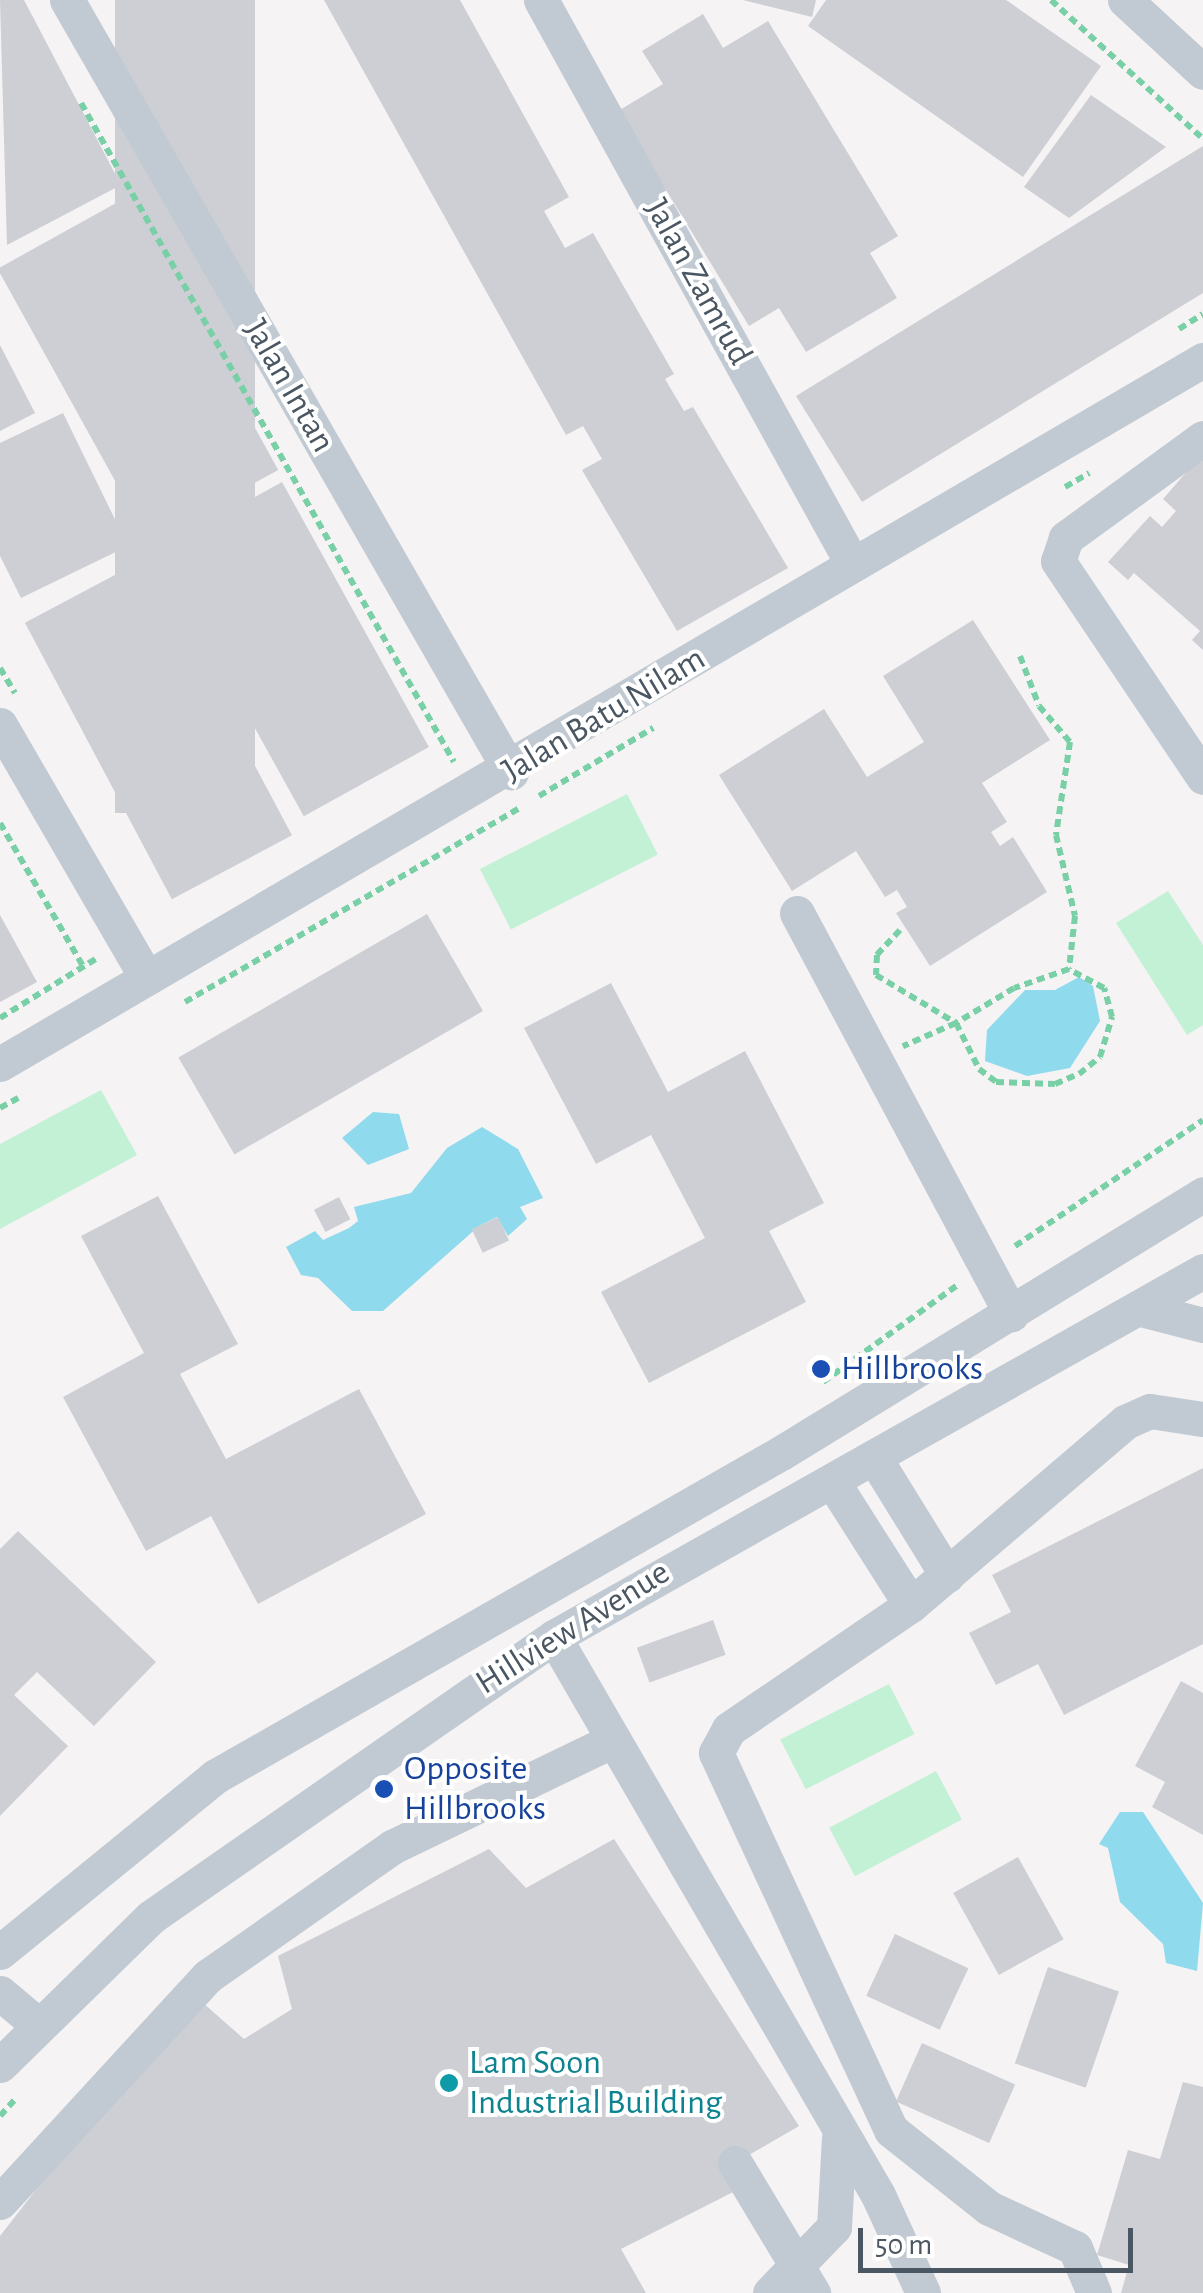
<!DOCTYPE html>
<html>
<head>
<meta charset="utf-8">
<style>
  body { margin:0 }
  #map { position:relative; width:1203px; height:2293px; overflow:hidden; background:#f5f3f3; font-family:"Alegreya Sans",sans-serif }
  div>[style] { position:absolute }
  .green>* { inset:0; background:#c3f1d5; transform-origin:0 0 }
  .water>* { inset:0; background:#90daee }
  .building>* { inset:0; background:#cdcfd5; transform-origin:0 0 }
  .path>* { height:6px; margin-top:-3px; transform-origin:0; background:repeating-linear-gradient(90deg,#7ad0a6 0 8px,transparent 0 13px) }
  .minor>* { height:35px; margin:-17.5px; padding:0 17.5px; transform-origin:17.5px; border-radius:17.5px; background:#c1cad2 }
  .dots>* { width:28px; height:28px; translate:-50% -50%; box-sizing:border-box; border:5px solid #fff; border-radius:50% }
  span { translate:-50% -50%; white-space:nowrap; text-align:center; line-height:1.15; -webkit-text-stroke:8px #fff; paint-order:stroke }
  .street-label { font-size:35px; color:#4a5661 }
  .transit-label { font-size:35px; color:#164399 }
  .left { translate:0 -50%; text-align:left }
  .culture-label { font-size:35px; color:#0d838f }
  .scale { position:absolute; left:858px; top:2228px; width:275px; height:45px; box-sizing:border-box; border:5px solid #4a5661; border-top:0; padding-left:12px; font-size:30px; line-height:35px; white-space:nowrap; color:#4a5661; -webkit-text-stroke:8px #fff; paint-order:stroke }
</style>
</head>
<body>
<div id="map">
  <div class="green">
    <i style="left:627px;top:794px;width:68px;height:165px;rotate:63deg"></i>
    <i style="clip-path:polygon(1168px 891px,1203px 945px,1203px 1025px,1187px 1035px,1116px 923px)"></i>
    <i style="clip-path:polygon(101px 1090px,137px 1155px,0 1229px,0 1144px)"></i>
    <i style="left:889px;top:1684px;width:56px;height:122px;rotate:63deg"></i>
    <i style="left:936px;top:1771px;width:55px;height:121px;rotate:62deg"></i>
  </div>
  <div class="water">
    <i style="clip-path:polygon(1079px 977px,1093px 986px,1100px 1021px,1070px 1068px,1027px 1076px,985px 1061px,987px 1030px,1025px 990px,1055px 990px)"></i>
    <i style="clip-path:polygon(373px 1112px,399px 1114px,409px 1149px,368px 1165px,342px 1138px)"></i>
    <i style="clip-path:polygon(482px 1127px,518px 1149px,543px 1198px,520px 1207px,527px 1219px,508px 1236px,497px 1217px,479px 1226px,383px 1311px,352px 1311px,318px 1278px,301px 1275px,286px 1247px,315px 1231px,323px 1240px,349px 1228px,358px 1221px,354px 1207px,411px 1193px,447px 1148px)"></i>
    <i style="clip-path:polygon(1120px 1812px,1143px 1812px,1203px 1903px,1197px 1971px,1166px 1963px,1163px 1944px,1120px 1902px,1108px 1848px,1099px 1844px)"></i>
  </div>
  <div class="building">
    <i style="clip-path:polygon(0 0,24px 0,121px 185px,7px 245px)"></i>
    <i style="left:115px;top:0;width:140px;height:813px"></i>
    <i style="clip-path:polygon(324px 0,460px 0,569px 197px,544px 211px,565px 248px,593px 233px,674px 374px,665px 379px,684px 411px,693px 407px,788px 568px,677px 631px,582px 470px,602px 459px,583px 426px,566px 435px)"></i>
    <i style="clip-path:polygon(743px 0,816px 0,812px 17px)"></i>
    <i style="clip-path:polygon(826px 0,1006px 0,1101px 66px,1023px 177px,808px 26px)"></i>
    <i style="clip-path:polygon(703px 14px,723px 48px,768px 21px,898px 236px,870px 253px,897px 298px,806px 352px,779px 308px,749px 326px,618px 111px,663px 84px,642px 51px)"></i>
    <i style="clip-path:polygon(1091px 95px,1166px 147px,1069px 218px,1024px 187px)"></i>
    <i style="clip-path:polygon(1203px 146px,1203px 293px,862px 502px,796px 396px)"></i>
    <i style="left:127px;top:197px;width:312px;height:148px;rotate:61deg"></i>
    <i style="clip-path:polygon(0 345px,35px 413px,0 431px)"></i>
    <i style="clip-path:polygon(63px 413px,128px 546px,21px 598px,0 556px,0 443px)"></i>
    <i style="clip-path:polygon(1203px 453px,1203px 650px,1192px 640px,1200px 631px,1134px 573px,1128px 580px,1108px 562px,1150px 516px,1162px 527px,1176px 511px,1163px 499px)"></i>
    <i style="left:282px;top:482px;width:303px;height:143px;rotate:61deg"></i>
    <i style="left:145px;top:559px;width:313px;height:136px;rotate:62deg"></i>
    <i style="clip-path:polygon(973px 620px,1050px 740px,982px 783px,1007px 822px,991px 832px,1000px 846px,1013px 837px,1047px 892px,930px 966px,896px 913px,907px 907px,897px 890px,885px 897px,856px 851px,792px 891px,719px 775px,824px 709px,867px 777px,924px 742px,883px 676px)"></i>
    <i style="left:427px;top:914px;width:112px;height:287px;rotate:60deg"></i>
    <i style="clip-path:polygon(0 915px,37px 982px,0 1002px)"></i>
    <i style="clip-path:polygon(611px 983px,668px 1092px,745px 1051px,824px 1203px,769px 1231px,806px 1302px,649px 1383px,601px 1292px,705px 1238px,651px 1135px,596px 1164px,524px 1028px)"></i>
    <i style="clip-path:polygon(158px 1196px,238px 1344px,180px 1374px,226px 1459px,359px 1389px,426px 1514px,258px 1604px,211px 1516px,146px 1551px,63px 1397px,144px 1353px,81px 1236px)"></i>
    <i style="left:339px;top:1197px;width:25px;height:28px;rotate:63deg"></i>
    <i style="left:498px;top:1217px;width:26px;height:29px;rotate:65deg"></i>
    <i style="clip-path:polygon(1203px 1468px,1203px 1644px,1064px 1715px,1038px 1664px,996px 1685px,969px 1633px,1011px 1612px,992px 1575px)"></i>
    <i style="clip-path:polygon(18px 1531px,156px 1662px,94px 1726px,37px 1672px,14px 1695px,68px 1746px,0 1816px,0 1549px)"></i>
    <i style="left:713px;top:1620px;width:37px;height:81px;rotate:70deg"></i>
    <i style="clip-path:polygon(1181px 1681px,1203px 1693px,1203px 1835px,1152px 1807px,1165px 1782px,1135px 1766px)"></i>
    <i style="clip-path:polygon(614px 1839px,799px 2126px,735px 2163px,741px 2188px,621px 2249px,646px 2293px,0 2293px,0 2236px,80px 2133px,203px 2003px,244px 2039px,292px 2009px,278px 1956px,489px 1849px,526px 1888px)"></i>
    <i style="left:1018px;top:1857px;width:94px;height:74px;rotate:61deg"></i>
    <i style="left:895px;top:1934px;width:81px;height:68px;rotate:25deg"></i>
    <i style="left:1048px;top:1967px;width:75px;height:102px;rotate:19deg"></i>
    <i style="left:922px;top:2043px;width:102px;height:64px;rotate:24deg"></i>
    <i style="clip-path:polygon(1183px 2082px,1203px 2087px,1203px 2293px,1121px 2293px,1129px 2265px,1097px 2255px,1128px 2150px,1160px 2159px)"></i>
  </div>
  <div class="path">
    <i style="left:1051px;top:0;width:206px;rotate:42.4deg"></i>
    <i style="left:81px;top:103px;width:757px;rotate:60.49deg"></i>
    <i style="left:1179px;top:329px;width:28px;rotate:-32deg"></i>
    <i style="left:1065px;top:487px;width:28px;rotate:-30deg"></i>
    <i style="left:1020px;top:656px;width:53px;rotate:69.2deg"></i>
    <i style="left:1039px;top:706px;width:48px;rotate:49.3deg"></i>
    <i style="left:1070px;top:742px;width:94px;rotate:98.6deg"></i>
    <i style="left:1056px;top:835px;width:83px;rotate:76.8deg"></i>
    <i style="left:1075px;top:916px;width:53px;rotate:96.5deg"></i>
    <i style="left:0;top:668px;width:29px;rotate:59deg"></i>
    <i style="left:539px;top:796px;width:133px;rotate:-30.8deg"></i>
    <i style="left:0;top:823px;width:165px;rotate:59.9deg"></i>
    <i style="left:900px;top:930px;width:34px;rotate:133deg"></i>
    <i style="left:877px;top:955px;width:20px;rotate:93deg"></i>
    <i style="left:876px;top:975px;width:93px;rotate:31deg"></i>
    <i style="left:956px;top:1023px;width:51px;rotate:63.4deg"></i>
    <i style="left:979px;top:1069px;width:21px;rotate:37deg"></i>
    <i style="left:996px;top:1082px;width:59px;rotate:1.9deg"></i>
    <i style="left:1055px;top:1084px;width:26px;rotate:-23deg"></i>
    <i style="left:1079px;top:1074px;width:27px;rotate:-39deg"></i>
    <i style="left:1100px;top:1057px;width:42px;rotate:-73.3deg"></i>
    <i style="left:1112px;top:1017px;width:30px;rotate:-105deg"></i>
    <i style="left:1104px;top:988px;width:40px;rotate:-152deg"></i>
    <i style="left:1069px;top:969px;width:58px;rotate:160.9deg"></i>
    <i style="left:1014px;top:988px;width:68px;rotate:148.9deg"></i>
    <i style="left:956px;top:1023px;width:58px;rotate:156.5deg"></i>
    <i style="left:185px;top:1002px;width:387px;rotate:-30.1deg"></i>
    <i style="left:0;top:1018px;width:114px;rotate:-31.7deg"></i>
    <i style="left:0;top:1108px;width:21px;rotate:-29deg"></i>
    <i style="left:1015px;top:1246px;width:226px;rotate:-33.8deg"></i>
    <i style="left:823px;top:1382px;width:168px;rotate:-35.8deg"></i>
    <i style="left:0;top:2116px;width:25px;rotate:-48deg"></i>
  </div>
  <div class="minor">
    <i style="left:67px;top:0;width:891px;rotate:60.1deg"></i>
    <i style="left:541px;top:0;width:645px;rotate:61.09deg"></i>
    <i style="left:1125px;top:0;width:106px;rotate:42.7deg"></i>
    <i style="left:1203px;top:438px;width:170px;rotate:143.9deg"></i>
    <i style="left:1066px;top:538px;width:24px;rotate:109deg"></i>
    <i style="left:1058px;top:561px;width:260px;rotate:56.1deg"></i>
    <i style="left:0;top:725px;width:291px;rotate:59.9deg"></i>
    <i style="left:797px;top:913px;width:455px;rotate:61.9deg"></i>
    <i style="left:0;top:1064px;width:1394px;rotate:-30.34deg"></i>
    <i style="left:1141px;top:1309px;width:64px;rotate:14.5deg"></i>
    <i style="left:874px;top:1457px;width:139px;rotate:58.3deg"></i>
    <i style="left:832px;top:1481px;width:147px;rotate:57.5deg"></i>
    <i style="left:554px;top:1637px;width:645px;rotate:59.86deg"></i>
    <i style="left:878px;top:2195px;width:108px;rotate:65.3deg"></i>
    <i style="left:0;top:1952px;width:279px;rotate:-39.2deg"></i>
    <i style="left:216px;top:1776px;width:651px;rotate:-29.76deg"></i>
    <i style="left:781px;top:1453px;width:495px;rotate:-31.5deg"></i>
    <i style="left:0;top:1993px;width:48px;rotate:40deg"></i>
    <i style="left:0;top:2065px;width:211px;rotate:-44.4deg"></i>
    <i style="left:151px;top:1917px;width:491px;rotate:-34.8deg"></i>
    <i style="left:554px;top:1637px;width:745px;rotate:-29.42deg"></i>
    <i style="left:735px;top:2163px;width:152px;rotate:59deg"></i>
    <i style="left:0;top:2202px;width:307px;rotate:-47.4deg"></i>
    <i style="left:208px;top:1976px;width:225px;rotate:-35deg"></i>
    <i style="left:392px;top:1847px;width:246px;rotate:-25.8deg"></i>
    <i style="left:770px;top:2293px;width:92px;rotate:-45.9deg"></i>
    <i style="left:834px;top:2227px;width:89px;rotate:-86.8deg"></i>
    <i style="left:1094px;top:2293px;width:49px;rotate:-112.9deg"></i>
    <i style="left:1075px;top:2248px;width:95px;rotate:-155.1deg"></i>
    <i style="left:989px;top:2208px;width:125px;rotate:-141.5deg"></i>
    <i style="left:891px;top:2130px;width:416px;rotate:-114.9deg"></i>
    <i style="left:716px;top:1753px;width:27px;rotate:-62deg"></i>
    <i style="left:729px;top:1729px;width:220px;rotate:-34.3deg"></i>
    <i style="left:911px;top:1605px;width:282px;rotate:-40.5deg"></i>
    <i style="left:1125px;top:1422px;width:27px;rotate:-24deg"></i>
    <i style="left:1150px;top:1411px;width:54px;rotate:8.6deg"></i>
  </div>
  <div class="dots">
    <i style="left:821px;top:1369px;background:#1a4fb4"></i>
    <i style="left:384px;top:1789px;background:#1a4fb4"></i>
    <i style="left:449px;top:2083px;background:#0f9aa8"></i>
  </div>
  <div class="street-label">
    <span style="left:698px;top:282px;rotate:61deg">Jalan Zamrud</span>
    <span style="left:289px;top:386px;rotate:60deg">Jalan Intan</span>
    <span style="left:604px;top:715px;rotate:-31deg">Jalan Batu Nilam</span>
    <span style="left:573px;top:1628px;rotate:-32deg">Hillview Avenue</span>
  </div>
  <div class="transit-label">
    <span class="left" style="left:841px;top:1369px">Hillbrooks</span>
    <span class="left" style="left:404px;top:1789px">Opposite<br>Hillbrooks</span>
  </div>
  <div class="culture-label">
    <span class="left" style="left:469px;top:2083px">Lam Soon<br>Industrial Building</span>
  </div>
  <div class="scale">50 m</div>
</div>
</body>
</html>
